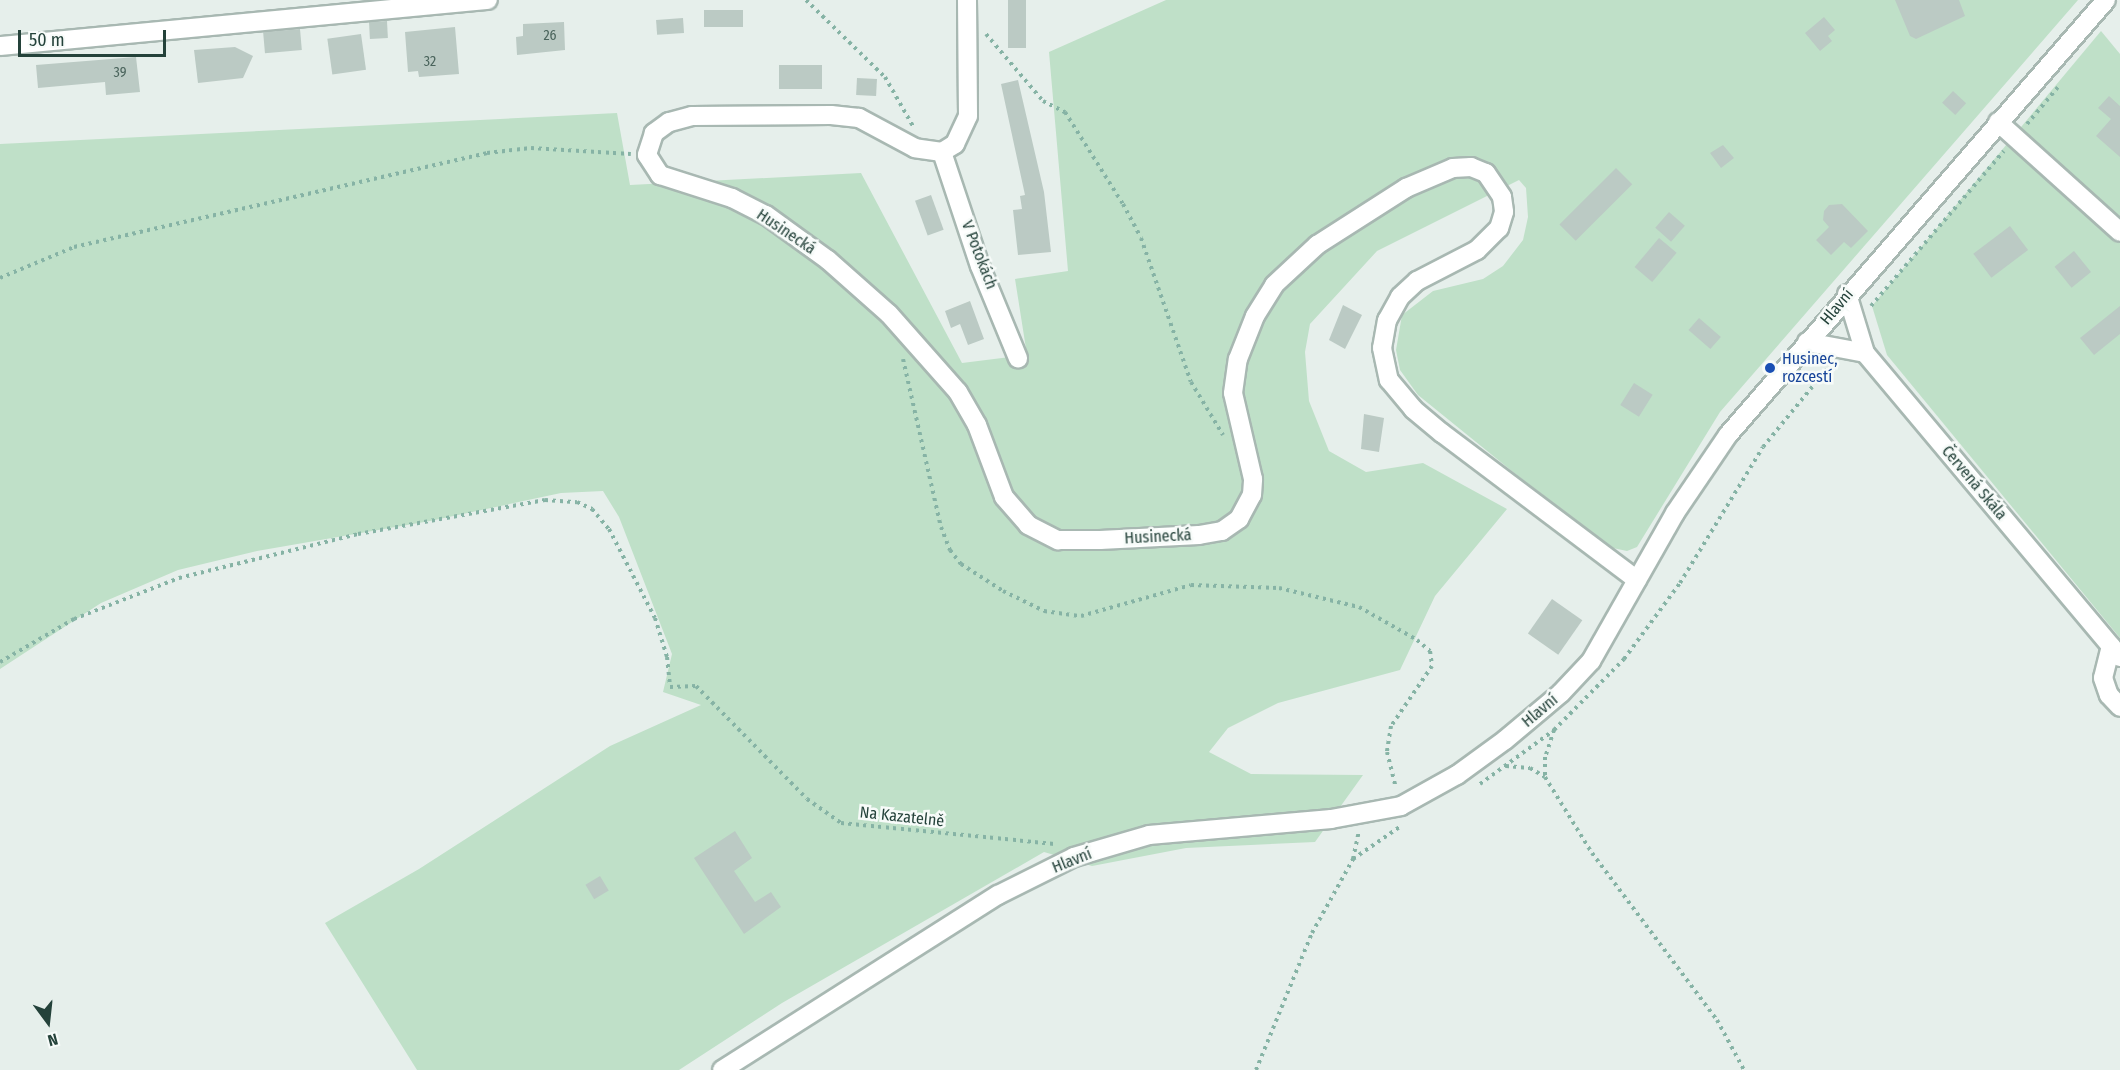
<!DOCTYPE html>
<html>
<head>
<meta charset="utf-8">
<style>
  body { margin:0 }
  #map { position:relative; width:2120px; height:1070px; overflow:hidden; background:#e6efeb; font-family:"Fira Sans Condensed",sans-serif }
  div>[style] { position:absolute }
  .green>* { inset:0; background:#bfe0c8 }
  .building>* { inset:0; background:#bbcac4; transform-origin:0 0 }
  .path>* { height:4px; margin-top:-2px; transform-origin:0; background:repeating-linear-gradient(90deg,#86b3a5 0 3px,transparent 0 7.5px) }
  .roads { filter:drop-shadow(2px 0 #a8b8b2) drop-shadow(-2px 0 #a8b8b2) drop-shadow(0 2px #a8b8b2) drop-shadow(0 -2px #a8b8b2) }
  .minor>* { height:18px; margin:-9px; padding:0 9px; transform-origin:9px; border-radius:9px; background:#fff }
  .dots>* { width:16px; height:16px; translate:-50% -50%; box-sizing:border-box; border:3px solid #f7fbf9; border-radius:50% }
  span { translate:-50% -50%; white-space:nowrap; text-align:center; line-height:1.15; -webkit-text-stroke:5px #f7fbf9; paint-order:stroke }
  .number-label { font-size:14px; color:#4a645c }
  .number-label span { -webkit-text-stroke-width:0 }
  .street-label { font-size:16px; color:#24423a }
  .transit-label { font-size:16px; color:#164399 }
  .left { translate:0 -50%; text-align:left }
  .north { position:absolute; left:18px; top:992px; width:60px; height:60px; -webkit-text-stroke:4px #f7fbf9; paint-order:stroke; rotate:165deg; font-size:16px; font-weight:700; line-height:24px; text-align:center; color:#24423a }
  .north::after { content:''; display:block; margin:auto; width:21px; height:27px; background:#24423a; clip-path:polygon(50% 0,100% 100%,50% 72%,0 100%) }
  .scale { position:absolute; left:18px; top:30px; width:148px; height:27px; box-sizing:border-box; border:3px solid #24423a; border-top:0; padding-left:8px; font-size:18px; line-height:21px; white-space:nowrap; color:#24423a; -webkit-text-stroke:4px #f7fbf9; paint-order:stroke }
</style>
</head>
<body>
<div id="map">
  <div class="green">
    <i style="clip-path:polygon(1166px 0,2078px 0,1720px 412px,1637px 547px,1627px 551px,1613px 548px,1518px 476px,1418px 395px,1400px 370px,1396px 350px,1402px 315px,1433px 291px,1483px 279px,1503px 266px,1523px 240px,1528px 217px,1526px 188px,1519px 180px,1377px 251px,1310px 324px,1305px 352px,1309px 401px,1329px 451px,1366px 472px,1423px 463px,1507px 509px,1435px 596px,1400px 670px,1278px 703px,1228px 728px,1209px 752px,1251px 774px,1363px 775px,1315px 842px,1186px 848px,1092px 866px,1044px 852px,782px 1003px,679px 1070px,417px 1070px,325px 923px,419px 869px,610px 746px,701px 705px,663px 692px,672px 654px,619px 517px,603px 491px,561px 493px,430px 521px,257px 551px,178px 570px,101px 603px,0 669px,0 144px,617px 113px,630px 185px,861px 173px,962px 363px,1027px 355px,1015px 279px,1068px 271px,1049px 52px)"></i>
    <i style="clip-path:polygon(2101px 31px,2120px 54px,2120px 638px,1887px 355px,1872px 306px)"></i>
  </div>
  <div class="building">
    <i style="left:1008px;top:0;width:18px;height:48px"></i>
    <i style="clip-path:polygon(1895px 0,1959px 0,1965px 16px,1916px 39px,1910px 36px)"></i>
    <i style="left:743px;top:10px;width:17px;height:39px;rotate:90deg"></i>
    <i style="clip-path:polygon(1824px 17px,1835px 30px,1828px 36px,1832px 41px,1820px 51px,1805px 33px)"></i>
    <i style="left:683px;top:18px;width:15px;height:27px;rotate:86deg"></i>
    <i style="left:387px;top:21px;width:17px;height:18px;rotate:87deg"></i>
    <i style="clip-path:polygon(564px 22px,565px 50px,517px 55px,516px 37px,523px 36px,523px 24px)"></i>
    <i style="clip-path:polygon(455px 27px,459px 74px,419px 77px,418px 71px,408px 72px,405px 32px)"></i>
    <i style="left:300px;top:29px;width:21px;height:37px;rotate:85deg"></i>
    <i style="left:361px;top:34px;width:36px;height:34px;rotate:82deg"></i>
    <i style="clip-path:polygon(235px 47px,253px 56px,243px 78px,198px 83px,194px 50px)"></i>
    <i style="clip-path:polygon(136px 57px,140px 92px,106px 95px,105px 82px,38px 88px,36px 65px)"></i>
    <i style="left:822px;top:65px;width:24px;height:43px;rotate:90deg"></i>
    <i style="left:857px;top:78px;width:20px;height:17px;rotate:3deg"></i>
    <i style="clip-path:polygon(1018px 80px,1044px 192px,1051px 252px,1018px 255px,1013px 210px,1022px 209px,1020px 196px,1025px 195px,1001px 84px)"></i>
    <i style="left:1953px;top:91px;width:18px;height:16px;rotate:43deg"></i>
    <i style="clip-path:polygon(2109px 96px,2120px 106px,2120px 157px,2096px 136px,2111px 119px,2098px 108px)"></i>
    <i style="clip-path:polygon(1723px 145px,1734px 158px,1721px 168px,1710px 153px)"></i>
    <i style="left:1616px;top:168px;width:23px;height:80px;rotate:45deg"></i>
    <i style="left:931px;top:195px;width:37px;height:17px;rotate:70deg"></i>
    <i style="clip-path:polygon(1842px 204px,1868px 231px,1851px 248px,1844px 242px,1831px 255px,1816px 240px,1829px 227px,1823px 220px,1824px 211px,1829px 205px)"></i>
    <i style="left:1669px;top:212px;width:21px;height:21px;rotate:41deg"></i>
    <i style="left:2010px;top:226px;width:30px;height:46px;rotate:53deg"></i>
    <i style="left:1659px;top:238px;width:23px;height:38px;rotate:40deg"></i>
    <i style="left:2074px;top:251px;width:27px;height:25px;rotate:51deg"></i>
    <i style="clip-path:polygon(970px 301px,984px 339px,968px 345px,960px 324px,951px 328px,945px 311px)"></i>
    <i style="clip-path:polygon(1343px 305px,1362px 315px,1345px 349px,1329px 340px)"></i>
    <i style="clip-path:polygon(2120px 306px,2120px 334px,2094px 355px,2080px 338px)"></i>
    <i style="left:1699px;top:318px;width:29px;height:16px;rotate:41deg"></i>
    <i style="left:1634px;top:383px;width:22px;height:26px;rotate:32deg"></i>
    <i style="clip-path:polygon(1364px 414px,1384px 418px,1379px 452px,1361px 449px)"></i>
    <i style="left:1552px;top:599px;width:37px;height:42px;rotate:35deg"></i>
    <i style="clip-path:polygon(735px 831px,752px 858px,734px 871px,755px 902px,771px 892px,781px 907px,744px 934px,694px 858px)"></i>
    <i style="left:600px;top:876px;width:17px;height:17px;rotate:59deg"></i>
  </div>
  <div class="path">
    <i style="left:806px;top:0;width:110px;rotate:44.3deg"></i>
    <i style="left:885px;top:77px;width:56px;rotate:60.3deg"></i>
    <i style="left:986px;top:34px;width:88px;rotate:49.6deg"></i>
    <i style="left:1043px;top:101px;width:25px;rotate:27deg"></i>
    <i style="left:1065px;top:112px;width:109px;rotate:57.8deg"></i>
    <i style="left:1123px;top:204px;width:38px;rotate:62deg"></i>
    <i style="left:1141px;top:238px;width:152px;rotate:70.9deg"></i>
    <i style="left:1191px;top:382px;width:62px;rotate:58.9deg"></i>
    <i style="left:2027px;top:124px;width:48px;rotate:-50deg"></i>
    <i style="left:0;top:278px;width:80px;rotate:-22.7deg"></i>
    <i style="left:74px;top:247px;width:424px;rotate:-12.8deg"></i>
    <i style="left:487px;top:153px;width:44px;rotate:-6.5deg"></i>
    <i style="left:531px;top:148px;width:100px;rotate:3.4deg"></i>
    <i style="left:1871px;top:306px;width:204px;rotate:-49.4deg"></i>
    <i style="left:903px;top:359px;width:172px;rotate:77.3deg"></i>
    <i style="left:941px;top:527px;width:25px;rotate:69deg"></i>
    <i style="left:950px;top:550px;width:18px;rotate:52deg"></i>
    <i style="left:961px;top:564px;width:50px;rotate:32.7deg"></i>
    <i style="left:1003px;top:591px;width:46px;rotate:26deg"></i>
    <i style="left:1044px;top:611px;width:37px;rotate:8deg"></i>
    <i style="left:1081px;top:616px;width:114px;rotate:-15.7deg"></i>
    <i style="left:1191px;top:585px;width:88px;rotate:2deg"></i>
    <i style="left:1279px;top:588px;width:82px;rotate:13.4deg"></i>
    <i style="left:1359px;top:607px;width:67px;rotate:29.6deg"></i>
    <i style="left:1417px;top:640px;width:17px;rotate:40deg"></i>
    <i style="left:1430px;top:651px;width:15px;rotate:82deg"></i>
    <i style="left:1432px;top:666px;width:73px;rotate:124.3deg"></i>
    <i style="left:1391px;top:726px;width:26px;rotate:99deg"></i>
    <i style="left:1387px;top:752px;width:37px;rotate:76deg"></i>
    <i style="left:0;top:662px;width:86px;rotate:-30.2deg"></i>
    <i style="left:74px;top:619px;width:113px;rotate:-21.3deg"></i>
    <i style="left:179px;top:578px;width:184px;rotate:-13.8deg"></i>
    <i style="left:358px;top:534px;width:190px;rotate:-10.3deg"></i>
    <i style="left:545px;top:500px;width:32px;rotate:4deg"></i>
    <i style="left:577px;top:502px;width:17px;rotate:25deg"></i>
    <i style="left:592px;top:509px;width:26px;rotate:50deg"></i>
    <i style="left:609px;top:529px;width:100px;rotate:62.7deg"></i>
    <i style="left:655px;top:618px;width:41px;rotate:72.9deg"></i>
    <i style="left:667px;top:657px;width:30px;rotate:84deg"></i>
    <i style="left:670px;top:687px;width:26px;rotate:-2deg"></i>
    <i style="left:696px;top:686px;width:158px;rotate:45.5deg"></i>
    <i style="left:807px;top:799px;width:42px;rotate:35.2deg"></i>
    <i style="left:841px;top:823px;width:217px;rotate:5.6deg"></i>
    <i style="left:1554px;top:730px;width:28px;rotate:108deg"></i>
    <i style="left:1545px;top:757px;width:20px;rotate:90deg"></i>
    <i style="left:1545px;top:777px;width:89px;rotate:58.3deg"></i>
    <i style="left:1592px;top:853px;width:209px;rotate:53.2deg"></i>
    <i style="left:1717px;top:1020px;width:57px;rotate:61.6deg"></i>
    <i style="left:1506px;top:766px;width:24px;rotate:5deg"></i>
    <i style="left:1530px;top:768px;width:17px;rotate:31deg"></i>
    <i style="left:1480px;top:784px;width:92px;rotate:-36.1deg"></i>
    <i style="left:1554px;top:730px;width:100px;rotate:-45.4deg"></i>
    <i style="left:1624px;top:659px;width:94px;rotate:-53.6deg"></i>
    <i style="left:1680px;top:583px;width:159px;rotate:-58.6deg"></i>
    <i style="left:1763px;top:447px;width:107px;rotate:-50.7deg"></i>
    <i style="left:1353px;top:859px;width:58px;rotate:-34.5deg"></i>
    <i style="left:1256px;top:1070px;width:148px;rotate:-67.8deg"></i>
    <i style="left:1312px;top:933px;width:85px;rotate:-61deg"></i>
    <i style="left:1353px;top:859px;width:29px;rotate:-78deg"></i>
  </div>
  <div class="roads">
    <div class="minor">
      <i style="left:967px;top:0;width:116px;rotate:89.5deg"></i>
      <i style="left:968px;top:116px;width:31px;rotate:115deg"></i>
      <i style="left:955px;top:144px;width:15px;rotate:148deg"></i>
      <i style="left:942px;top:152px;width:27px;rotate:-172deg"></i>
      <i style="left:915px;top:148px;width:64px;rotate:-151.8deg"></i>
      <i style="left:859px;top:118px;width:28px;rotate:-174deg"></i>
      <i style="left:831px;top:115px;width:139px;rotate:179.6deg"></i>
      <i style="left:692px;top:116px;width:24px;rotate:165deg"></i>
      <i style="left:669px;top:122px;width:19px;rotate:144deg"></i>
      <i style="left:654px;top:133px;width:23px;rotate:108deg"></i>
      <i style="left:647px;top:155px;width:24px;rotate:57deg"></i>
      <i style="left:660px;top:175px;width:76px;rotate:17.7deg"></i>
      <i style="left:732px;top:198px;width:38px;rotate:27deg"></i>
      <i style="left:766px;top:215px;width:77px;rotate:36deg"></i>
      <i style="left:828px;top:260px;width:81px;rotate:41.5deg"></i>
      <i style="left:889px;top:314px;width:104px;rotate:48.5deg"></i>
      <i style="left:958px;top:392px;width:38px;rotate:60deg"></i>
      <i style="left:977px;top:425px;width:77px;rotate:69.4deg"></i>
      <i style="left:1004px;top:497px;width:37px;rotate:49deg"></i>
      <i style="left:1028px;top:525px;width:34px;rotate:27deg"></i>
      <i style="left:1058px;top:540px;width:42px"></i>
      <i style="left:1100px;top:540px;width:99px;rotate:-2.9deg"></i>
      <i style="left:1199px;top:535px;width:23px;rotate:-10deg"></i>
      <i style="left:1222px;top:531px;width:21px;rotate:-35deg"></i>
      <i style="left:1239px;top:519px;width:27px;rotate:-62deg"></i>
      <i style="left:1252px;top:495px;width:16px;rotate:-86deg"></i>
      <i style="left:1253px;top:479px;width:88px;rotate:-103.1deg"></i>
      <i style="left:1233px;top:393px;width:34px;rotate:-82deg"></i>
      <i style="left:1238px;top:359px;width:46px;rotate:-68.4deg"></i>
      <i style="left:1255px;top:316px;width:36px;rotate:-58deg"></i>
      <i style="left:1274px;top:285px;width:59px;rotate:-42.9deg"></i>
      <i style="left:1317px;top:245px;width:106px;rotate:-32.6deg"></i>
      <i style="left:1406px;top:188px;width:51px;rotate:-23.1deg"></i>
      <i style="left:1453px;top:168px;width:18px;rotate:-3deg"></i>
      <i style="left:1471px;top:167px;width:16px;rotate:22deg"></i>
      <i style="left:1486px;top:173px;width:29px;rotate:56deg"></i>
      <i style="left:1502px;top:197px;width:15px;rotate:82deg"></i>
      <i style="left:1504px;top:212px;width:17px;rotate:107deg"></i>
      <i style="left:1499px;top:228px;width:31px;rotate:135deg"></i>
      <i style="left:1477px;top:250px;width:68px;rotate:152.7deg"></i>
      <i style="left:1417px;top:281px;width:23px;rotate:137deg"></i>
      <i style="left:1400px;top:297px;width:26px;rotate:119deg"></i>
      <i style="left:1387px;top:320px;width:28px;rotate:100deg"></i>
      <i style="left:1382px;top:348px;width:33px;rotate:78deg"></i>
      <i style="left:1389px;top:380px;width:38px;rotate:50deg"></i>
      <i style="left:1413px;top:409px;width:38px;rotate:40deg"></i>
      <i style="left:1442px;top:433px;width:244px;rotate:37deg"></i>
      <i style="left:0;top:46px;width:490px;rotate:-5.4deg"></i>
      <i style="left:1998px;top:122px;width:164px;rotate:42deg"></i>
      <i style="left:942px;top:152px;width:120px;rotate:71.6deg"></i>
      <i style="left:980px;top:266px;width:100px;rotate:67.6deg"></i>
      <i style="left:1847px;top:294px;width:62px;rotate:73deg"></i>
      <i style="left:1807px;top:342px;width:59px;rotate:10.7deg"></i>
      <i style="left:1865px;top:353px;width:397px;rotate:50deg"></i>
      <i style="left:2111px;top:646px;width:33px;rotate:104deg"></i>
      <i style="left:2103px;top:678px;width:18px;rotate:71deg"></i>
      <i style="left:2109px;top:695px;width:16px;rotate:47deg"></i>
      <i style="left:722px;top:1070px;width:327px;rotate:-32.4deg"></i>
      <i style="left:998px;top:895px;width:85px;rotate:-26.6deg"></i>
      <i style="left:1074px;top:857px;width:78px;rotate:-16.3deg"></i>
      <i style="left:1149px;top:835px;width:183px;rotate:-5deg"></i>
      <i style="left:1331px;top:819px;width:71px;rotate:-10.5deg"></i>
      <i style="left:1401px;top:806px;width:64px;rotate:-29deg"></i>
      <i style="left:1457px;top:775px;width:59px;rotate:-36.1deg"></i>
      <i style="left:1505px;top:740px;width:73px;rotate:-40deg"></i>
      <i style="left:1561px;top:693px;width:44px;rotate:-46.8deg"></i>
      <i style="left:1591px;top:661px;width:170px;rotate:-60.4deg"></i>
      <i style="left:1675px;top:513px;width:94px;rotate:-55.8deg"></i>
      <i style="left:1728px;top:435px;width:576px;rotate:-49.01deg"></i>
    </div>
  </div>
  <div class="dots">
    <i style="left:1770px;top:368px;background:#1a4fb4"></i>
  </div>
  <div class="number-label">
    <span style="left:550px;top:36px">26</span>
    <span style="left:430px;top:62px">32</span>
    <span style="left:120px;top:73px">39</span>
  </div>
  <div class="street-label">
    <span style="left:786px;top:232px;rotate:34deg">Husinecká</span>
    <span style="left:979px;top:255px;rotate:69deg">V Potokách</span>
    <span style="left:1837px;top:307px;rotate:-50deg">Hlavní</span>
    <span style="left:1974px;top:483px;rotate:50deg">Červená Skála</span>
    <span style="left:1158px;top:537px;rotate:-3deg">Husinecká</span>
    <span style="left:1540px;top:711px;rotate:-40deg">Hlavní</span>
    <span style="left:902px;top:817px;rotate:6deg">Na Kazatelně</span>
    <span style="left:1072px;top:861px;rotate:-22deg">Hlavní</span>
  </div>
  <div class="transit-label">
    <span class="left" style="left:1782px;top:368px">Husinec,<br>rozcestí</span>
  </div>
  <div class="north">N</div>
  <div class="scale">50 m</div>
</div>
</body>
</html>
